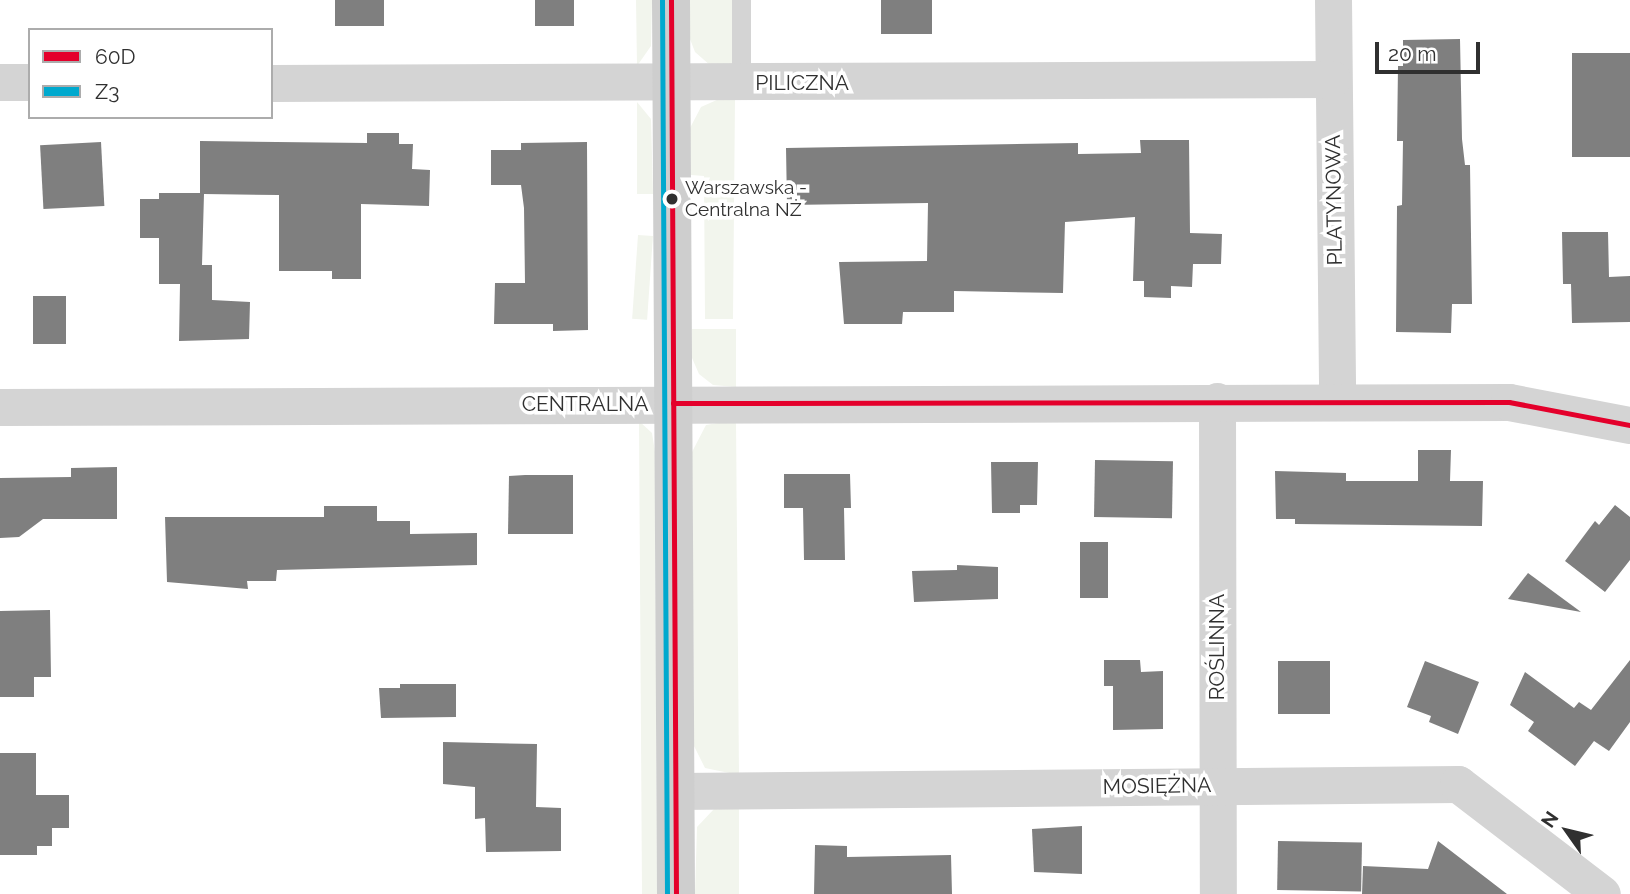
<!DOCTYPE html>
<html>
<head>
<meta charset="utf-8">
<style>
  body { margin:0 }
  #map { position:relative; width:1630px; height:894px; overflow:hidden; background:#fff; font-family:Raleway,sans-serif }
  div>[style] { position:absolute }
  .green>* { inset:0; background:#f2f5ed; transform-origin:0 0 }
  .building>* { inset:0; background:#7f7f7f; transform-origin:0 0 }
  .lane>* { height:19px; margin:-9.5px; padding:0 9.5px; transform-origin:9.5px; border-radius:9.5px; background:#d4d4d4 }
  .street>* { height:37px; margin:-18.5px; padding:0 18.5px; transform-origin:18.5px; border-radius:18.5px; background:#d4d4d4 }
  .secondary>* { height:38px; margin:-19px; padding:0 19px; transform-origin:19px; border-radius:19px; background:#cecece }
  .bus-1>* { height:5px; margin:-2.5px; padding:0 2.5px; transform-origin:2.5px; border-radius:2.5px; background:#e4002b }
  .bus-2>* { height:5px; margin:-2.5px; padding:0 2.5px; transform-origin:2.5px; border-radius:2.5px; background:#00a9ce }
  .dots>* { width:19px; height:19px; translate:-50% -50%; box-sizing:border-box; border:4px solid #fff; border-radius:50% }
  span { translate:-50% -50%; white-space:nowrap; text-align:center; line-height:1.15; -webkit-text-stroke:7px #fff; paint-order:stroke }
  .bus-label { font-size:19px; color:#303030 }
  .left { translate:0 -50%; text-align:left }
  .street-label { font-size:21px; color:#303030 }
  .legend { position:absolute; left:28px; top:28px; width:245px; height:91px; box-sizing:border-box; background:#fff; border:2px solid #acacac; margin:0; padding:9px 12px; list-style:none; font-size:21px; color:#303030 }
  .legend li { display:flex; align-items:center; gap:14px; height:35px }
  .legend b { width:35px; border:2px solid #acacac }
  .north { position:absolute; left:1532px; top:796px; width:70px; height:70px; -webkit-text-stroke:5px #fff; paint-order:stroke; rotate:304deg; font-size:19px; font-weight:700; line-height:28px; text-align:center; color:#303030 }
  .north::after { content:''; display:block; margin:auto; width:24px; height:32px; background:#303030; clip-path:polygon(50% 0,100% 100%,50% 72%,0 100%) }
  .scale { position:absolute; left:1375px; top:42px; width:105px; height:32px; box-sizing:border-box; border:4px solid #303030; border-top:0; padding-left:9px; font-size:21px; line-height:24px; white-space:nowrap; color:#303030; -webkit-text-stroke:5px #fff; paint-order:stroke }
</style>
</head>
<body>
<div id="map">
  <div class="green">
    <i style="clip-path:polygon(636px 0,652px 0,651px 46px,637px 66px)"></i>
    <i style="clip-path:polygon(689px 0,734px 0,734px 67px,711px 66px,695px 52px,690px 39px)"></i>
    <i style="clip-path:polygon(719px 99px,735px 99px,733px 319px,705px 319px,704px 176px,691px 175px,690px 128px,701px 107px)"></i>
    <i style="clip-path:polygon(637px 102px,651px 119px,653px 194px,637px 194px)"></i>
    <i style="left:638px;top:235px;width:15px;height:84px;rotate:4deg"></i>
    <i style="clip-path:polygon(692px 329px,736px 329px,736px 387px,713px 385px,699px 374px,692px 358px)"></i>
    <i style="clip-path:polygon(736px 420px,739px 775px,705px 768px,694px 746px,692px 452px,706px 425px)"></i>
    <i style="clip-path:polygon(639px 421px,652px 433px,655px 452px,657px 894px,642px 894px)"></i>
    <i style="clip-path:polygon(739px 806px,739px 894px,695px 894px,697px 827px,714px 809px)"></i>
  </div>
  <div class="building">
    <i style="left:335px;top:0;width:49px;height:26px"></i>
    <i style="left:535px;top:0;width:39px;height:26px"></i>
    <i style="left:881px;top:0;width:51px;height:34px"></i>
    <i style="clip-path:polygon(1460px 39px,1462px 139px,1465px 165px,1470px 165px,1472px 304px,1452px 304px,1451px 333px,1396px 332px,1397px 206px,1402px 205px,1403px 141px,1397px 141px,1398px 66px,1403px 66px,1403px 40px)"></i>
    <i style="left:1572px;top:53px;width:58px;height:104px"></i>
    <i style="clip-path:polygon(367px 133px,399px 133px,399px 144px,413px 144px,412px 169px,430px 170px,429px 206px,361px 204px,361px 279px,332px 279px,332px 271px,279px 271px,279px 195px,204px 194px,202px 265px,212px 265px,212px 300px,250px 302px,249px 339px,179px 341px,180px 284px,159px 284px,159px 238px,140px 238px,140px 199px,159px 199px,159px 193px,200px 193px,200px 141px,367px 143px)"></i>
    <i style="clip-path:polygon(1140px 140px,1189px 140px,1190px 233px,1222px 234px,1221px 264px,1193px 264px,1192px 287px,1171px 286px,1171px 298px,1144px 297px,1144px 281px,1133px 281px,1135px 217px,1065px 222px,1063px 293px,954px 291px,954px 312px,903px 312px,902px 324px,844px 324px,839px 262px,927px 261px,928px 203px,787px 205px,786px 148px,1078px 143px,1078px 154px,1141px 153px)"></i>
    <i style="left:101px;top:142px;width:64px;height:61px;rotate:87deg"></i>
    <i style="clip-path:polygon(587px 142px,588px 330px,553px 331px,553px 324px,494px 324px,495px 283px,525px 283px,524px 208px,521px 185px,491px 185px,491px 150px,521px 150px,521px 143px)"></i>
    <i style="clip-path:polygon(1562px 232px,1608px 232px,1609px 277px,1630px 276px,1630px 322px,1572px 323px,1571px 284px,1563px 284px)"></i>
    <i style="left:33px;top:296px;width:33px;height:48px"></i>
    <i style="clip-path:polygon(1418px 450px,1451px 450px,1450px 481px,1483px 481px,1482px 526px,1295px 524px,1295px 519px,1276px 519px,1275px 471px,1346px 473px,1346px 481px,1418px 481px)"></i>
    <i style="left:1095px;top:460px;width:78px;height:57px;rotate:1deg"></i>
    <i style="clip-path:polygon(991px 462px,1038px 462px,1037px 505px,1020px 505px,1020px 513px,992px 513px)"></i>
    <i style="clip-path:polygon(117px 467px,117px 519px,43px 519px,19px 537px,0 538px,0 478px,71px 477px,71px 468px)"></i>
    <i style="clip-path:polygon(784px 474px,850px 474px,851px 508px,844px 508px,845px 560px,804px 560px,803px 508px,784px 508px)"></i>
    <i style="clip-path:polygon(525px 475px,573px 475px,573px 534px,508px 534px,509px 476px)"></i>
    <i style="clip-path:polygon(1615px 505px,1630px 517px,1630px 560px,1605px 592px,1565px 561px,1595px 521px,1599px 525px)"></i>
    <i style="clip-path:polygon(324px 506px,377px 506px,377px 521px,410px 521px,410px 534px,477px 533px,477px 565px,277px 570px,276px 581px,247px 581px,248px 589px,167px 582px,165px 517px,324px 517px)"></i>
    <i style="left:1080px;top:542px;width:28px;height:56px"></i>
    <i style="clip-path:polygon(957px 565px,998px 567px,998px 599px,914px 602px,912px 571px,957px 570px)"></i>
    <i style="clip-path:polygon(1528px 573px,1581px 612px,1508px 599px)"></i>
    <i style="clip-path:polygon(50px 610px,51px 677px,34px 677px,34px 697px,0 697px,0 611px)"></i>
    <i style="clip-path:polygon(1104px 660px,1140px 660px,1141px 672px,1163px 671px,1163px 729px,1113px 730px,1113px 686px,1104px 686px)"></i>
    <i style="clip-path:polygon(1630px 660px,1630px 722px,1609px 751px,1594px 741px,1575px 766px,1528px 731px,1534px 722px,1510px 705px,1525px 672px,1574px 708px,1579px 702px,1591px 710px)"></i>
    <i style="left:1278px;top:661px;width:52px;height:53px"></i>
    <i style="clip-path:polygon(1425px 661px,1479px 682px,1458px 734px,1429px 722px,1431px 716px,1407px 707px)"></i>
    <i style="clip-path:polygon(400px 684px,456px 684px,456px 717px,381px 718px,379px 688px,400px 688px)"></i>
    <i style="clip-path:polygon(443px 742px,537px 744px,536px 807px,561px 808px,561px 851px,486px 852px,485px 818px,475px 819px,475px 787px,443px 784px)"></i>
    <i style="clip-path:polygon(0 753px,36px 753px,36px 795px,69px 795px,69px 828px,52px 828px,52px 846px,37px 846px,37px 855px,0 855px)"></i>
    <i style="clip-path:polygon(1082px 826px,1082px 874px,1034px 872px,1032px 829px)"></i>
    <i style="left:1278px;top:841px;width:84px;height:49px;rotate:1deg"></i>
    <i style="clip-path:polygon(1438px 841px,1507px 894px,1362px 894px,1363px 866px,1428px 869px)"></i>
    <i style="clip-path:polygon(815px 845px,847px 846px,847px 857px,951px 855px,952px 894px,814px 894px)"></i>
  </div>
  <div class="lane">
    <i style="left:741px;top:0;width:83px;rotate:90deg"></i>
  </div>
  <div class="street">
    <i style="left:1333px;top:0;width:400px;rotate:89.4deg"></i>
    <i style="left:0;top:82px;width:30px"></i>
    <i style="left:271px;top:83px;width:1061px;rotate:-0.22deg"></i>
    <i style="left:1217px;top:401px;width:493px;rotate:89.9deg"></i>
    <i style="left:0;top:407px;width:1509px;rotate:-0.19deg"></i>
    <i style="left:1509px;top:402px;width:123px;rotate:10.8deg"></i>
    <i style="left:676px;top:791px;width:782px;rotate:-0.51deg"></i>
    <i style="left:1458px;top:784px;width:181px;rotate:37.4deg"></i>
  </div>
  <div class="secondary">
    <i style="left:671px;top:0;width:894px;rotate:89.68deg"></i>
  </div>
  <div class="bus-1">
    <i style="left:671px;top:0;width:894px;rotate:89.68deg"></i>
    <i style="left:673px;top:403px;width:836px;rotate:-0.07deg"></i>
    <i style="left:1509px;top:402px;width:123px;rotate:10.8deg"></i>
  </div>
  <div class="bus-2">
    <i style="left:662px;top:0;width:894px;rotate:89.68deg"></i>
  </div>
  <div class="dots">
    <i style="left:672px;top:199px;background:#303030"></i>
  </div>
  <div class="bus-label">
    <span class="left" style="left:685px;top:199px">Warszawska -<br>Centralna NŻ</span>
  </div>
  <div class="street-label">
    <span style="left:802px;top:83px">PILICZNA</span>
    <span style="left:1334px;top:200px;rotate:-91deg">PLATYNOWA</span>
    <span style="left:585px;top:404px">CENTRALNA</span>
    <span style="left:1217px;top:647px;rotate:-90deg">ROŚLINNA</span>
    <span style="left:1157px;top:786px;rotate:-1deg">MOSIĘŻNA</span>
  </div>
  <ul class="legend">
  <li><b style="height:9px;background:#e4002b"></b>60D</li>
  <li><b style="height:9px;background:#00a9ce"></b>Z3</li>
  </ul>
  <div class="north">N</div>
  <div class="scale">20 m</div>
</div>
</body>
</html>
